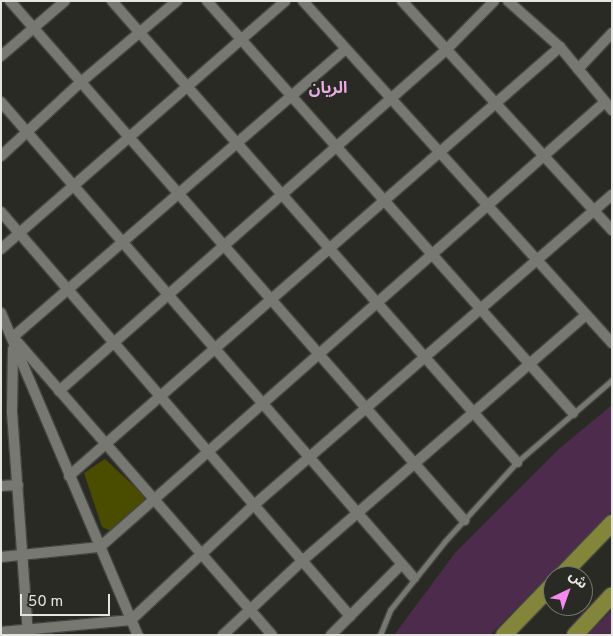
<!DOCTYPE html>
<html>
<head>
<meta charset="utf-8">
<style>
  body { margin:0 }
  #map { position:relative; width:613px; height:636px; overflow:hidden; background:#2a2a25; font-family:Overpass,"Noto Sans Arabic",sans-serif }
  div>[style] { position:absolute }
  .green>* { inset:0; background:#4d2b4c }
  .building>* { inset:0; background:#4a4c00 }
  .roads { filter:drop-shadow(1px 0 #454541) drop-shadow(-1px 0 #454541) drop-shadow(0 1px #454541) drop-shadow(0 -1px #454541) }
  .lane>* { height:5px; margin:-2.5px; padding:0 2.5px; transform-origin:2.5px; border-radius:2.5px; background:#787872 }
  .street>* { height:10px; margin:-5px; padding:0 5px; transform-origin:5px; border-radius:5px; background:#787872 }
  .primary>* { height:16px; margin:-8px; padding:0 8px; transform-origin:8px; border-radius:8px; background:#83853b }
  span { translate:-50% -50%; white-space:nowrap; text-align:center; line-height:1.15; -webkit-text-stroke:4px #2a2a25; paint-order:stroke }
  .neighbourhood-label { font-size:16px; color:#e6ace3; font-weight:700 }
  .frame { position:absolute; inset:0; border:2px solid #e4e4e1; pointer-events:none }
  .north { position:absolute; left:543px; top:566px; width:50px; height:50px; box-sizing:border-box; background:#2a2a25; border:1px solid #747470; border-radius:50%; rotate:42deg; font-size:14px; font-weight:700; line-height:20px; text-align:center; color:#e4e4e1 }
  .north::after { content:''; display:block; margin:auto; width:18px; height:22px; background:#f489f0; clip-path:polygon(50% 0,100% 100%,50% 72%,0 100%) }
  .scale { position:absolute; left:20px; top:594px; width:90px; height:22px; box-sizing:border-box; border:2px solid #e4e4e1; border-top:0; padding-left:6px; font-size:15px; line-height:18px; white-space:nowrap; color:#e4e4e1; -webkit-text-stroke:4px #2a2a25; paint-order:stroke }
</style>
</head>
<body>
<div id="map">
  <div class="green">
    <i style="clip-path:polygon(612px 405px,612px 511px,490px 635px,394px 635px,455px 553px,560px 448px)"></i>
    <i style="clip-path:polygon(612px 610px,612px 635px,587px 635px)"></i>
  </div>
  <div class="building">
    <i style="clip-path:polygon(105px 459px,149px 500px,111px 531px,102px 527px,84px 473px)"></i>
  </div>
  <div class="roads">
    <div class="lane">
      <i style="left:380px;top:635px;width:27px;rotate:-68deg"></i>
      <i style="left:390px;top:610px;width:88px;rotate:-51.4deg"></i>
      <i style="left:445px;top:541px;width:107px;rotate:-47.7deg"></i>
      <i style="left:517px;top:462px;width:125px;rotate:-40.8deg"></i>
    </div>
    <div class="street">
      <i style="left:10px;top:1px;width:690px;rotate:48.82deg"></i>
      <i style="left:112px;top:1px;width:614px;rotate:48.7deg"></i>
      <i style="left:207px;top:1px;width:551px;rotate:48.38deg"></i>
      <i style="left:303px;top:1px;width:461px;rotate:47.9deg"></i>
      <i style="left:402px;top:1px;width:311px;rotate:47.5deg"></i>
      <i style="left:508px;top:1px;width:69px;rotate:41.5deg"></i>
      <i style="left:560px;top:47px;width:82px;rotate:50.5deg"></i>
      <i style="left:1px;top:56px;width:84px;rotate:-40.7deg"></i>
      <i style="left:578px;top:69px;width:50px;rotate:-46.6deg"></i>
      <i style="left:1px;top:102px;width:630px;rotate:49.05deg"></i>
      <i style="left:1px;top:156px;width:109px;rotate:-42.8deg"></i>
      <i style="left:81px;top:82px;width:126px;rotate:-40.2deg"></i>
      <i style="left:1px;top:212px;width:534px;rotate:49.18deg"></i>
      <i style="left:350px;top:616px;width:72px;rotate:-45deg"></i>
      <i style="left:1px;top:249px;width:377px;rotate:-41.1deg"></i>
      <i style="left:1px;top:313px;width:350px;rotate:67deg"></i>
      <i style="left:13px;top:349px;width:63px;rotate:90.9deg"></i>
      <i style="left:12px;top:412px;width:224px;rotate:85.9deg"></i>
      <i style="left:59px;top:391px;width:517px;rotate:-41.39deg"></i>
      <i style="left:447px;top:49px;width:67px;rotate:-45.6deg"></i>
      <i style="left:69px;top:476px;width:652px;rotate:-41.14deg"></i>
      <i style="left:1px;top:486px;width:17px;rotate:-3deg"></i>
      <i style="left:1px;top:557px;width:100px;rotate:-5.8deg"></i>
      <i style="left:100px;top:547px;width:673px;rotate:-41.39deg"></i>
      <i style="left:1px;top:632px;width:131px;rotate:-5.3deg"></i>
      <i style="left:131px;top:620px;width:168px;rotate:-43.1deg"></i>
      <i style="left:254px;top:505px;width:474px;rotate:-40.9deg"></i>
      <i style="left:223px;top:635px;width:108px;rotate:-43.1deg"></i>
      <i style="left:302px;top:561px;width:376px;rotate:-40.9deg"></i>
      <i style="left:272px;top:635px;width:395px;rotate:-131deg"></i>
      <i style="left:13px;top:337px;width:440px;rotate:-40.9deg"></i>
      <i style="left:331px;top:635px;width:27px;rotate:-45deg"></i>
    </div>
    <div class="primary">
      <i style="left:561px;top:576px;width:74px;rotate:-46.1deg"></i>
      <i style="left:504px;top:635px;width:71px;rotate:-46.1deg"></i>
      <i style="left:575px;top:635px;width:54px;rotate:-47.2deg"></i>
    </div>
  </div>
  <div class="neighbourhood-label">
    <span style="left:328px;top:89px">الريان</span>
  </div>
  <div class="frame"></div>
  <div class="north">ش</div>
  <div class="scale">50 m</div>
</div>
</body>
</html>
